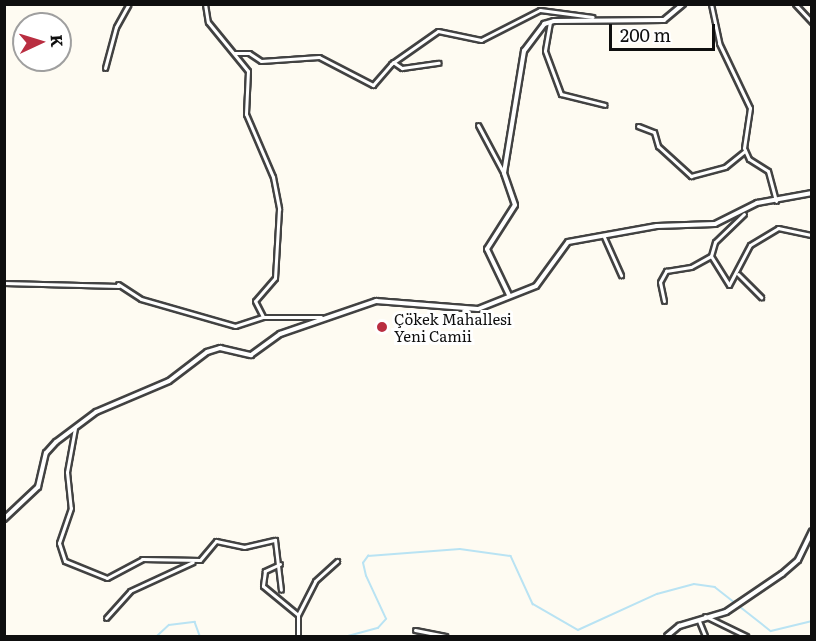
<!DOCTYPE html>
<html>
<head>
<meta charset="utf-8">
<style>
  body { margin:0 }
  #map { position:relative; width:816px; height:641px; overflow:hidden; background:#fefbf2; font-family:Literata,serif }
  div>[style] { position:absolute }
  .stream>* { height:1.5px; margin:-0.75px; padding:0 0.75px; transform-origin:0.75px; border-radius:0.75px; background:#b9e3f3 }
  .roads { filter:drop-shadow(2px 0 #424242) drop-shadow(-2px 0 #424242) drop-shadow(0 2px #424242) drop-shadow(0 -2px #424242) }
  .minor>* { height:3px; margin:-1.5px; padding:0 1.5px; transform-origin:1.5px; border-radius:1.5px; background:#fff }
  .tertiary>* { height:4px; margin:-2px; padding:0 2px; transform-origin:2px; border-radius:2px; background:#fff }
  .dots>* { width:16px; height:16px; translate:-50% -50%; box-sizing:border-box; border:3px solid #fff; border-radius:50% }
  span { translate:-50% -50%; white-space:nowrap; text-align:center; line-height:1.15; -webkit-text-stroke:6px #fff; paint-order:stroke }
  .poi-label { font-size:15px; color:#0f0f0f }
  .left { translate:0 -50%; text-align:left }
  .frame { position:absolute; inset:0; border:6px solid #0f0f0f; pointer-events:none }
  .north { position:absolute; left:12px; top:12px; width:60px; height:60px; box-sizing:border-box; background:#fff; border:2px solid #9f9f9f; border-radius:50%; rotate:86deg; font-size:16px; font-weight:700; line-height:24px; text-align:center; color:#0f0f0f }
  .north::after { content:''; display:block; margin:auto; width:21px; height:27px; background:#b92e41; clip-path:polygon(50% 0,100% 100%,50% 72%,0 100%) }
  .scale { position:absolute; left:609px; top:24px; width:106px; height:27px; box-sizing:border-box; border:3px solid #0f0f0f; border-top:0; padding-left:8px; font-size:18px; line-height:21px; white-space:nowrap; color:#0f0f0f; -webkit-text-stroke:4px #fff; paint-order:stroke }
</style>
</head>
<body>
<div id="map">
  <div class="stream">
    <i style="left:157px;top:636px;width:16px;rotate:-43deg"></i>
    <i style="left:169px;top:625px;width:26px;rotate:-7deg"></i>
    <i style="left:195px;top:622px;width:15px;rotate:70deg"></i>
    <i style="left:348px;top:636px;width:31px;rotate:-15deg"></i>
    <i style="left:378px;top:628px;width:12px;rotate:-48deg"></i>
    <i style="left:386px;top:619px;width:47px;rotate:-114.9deg"></i>
    <i style="left:366px;top:576px;width:13px;rotate:-103deg"></i>
    <i style="left:363px;top:563px;width:9px;rotate:-54deg"></i>
    <i style="left:368px;top:556px;width:92px;rotate:-4.4deg"></i>
    <i style="left:460px;top:549px;width:51px;rotate:7.8deg"></i>
    <i style="left:511px;top:556px;width:53px;rotate:65.4deg"></i>
    <i style="left:533px;top:604px;width:52px;rotate:30deg"></i>
    <i style="left:578px;top:630px;width:87px;rotate:-24.5deg"></i>
    <i style="left:657px;top:594px;width:38px;rotate:-15deg"></i>
    <i style="left:694px;top:584px;width:21px;rotate:8deg"></i>
    <i style="left:715px;top:587px;width:71px;rotate:38.2deg"></i>
    <i style="left:771px;top:631px;width:42px;rotate:-13.7deg"></i>
  </div>
  <div class="roads">
    <div class="minor">
      <i style="left:205px;top:4px;width:18px;rotate:81deg"></i>
      <i style="left:208px;top:22px;width:63px;rotate:50.8deg"></i>
      <i style="left:248px;top:71px;width:43px;rotate:92.7deg"></i>
      <i style="left:246px;top:114px;width:69px;rotate:66.8deg"></i>
      <i style="left:273px;top:177px;width:33px;rotate:79deg"></i>
      <i style="left:279px;top:209px;width:69px;rotate:93.3deg"></i>
      <i style="left:275px;top:278px;width:30px;rotate:131deg"></i>
      <i style="left:255px;top:301px;width:18px;rotate:63deg"></i>
      <i style="left:711px;top:4px;width:40px;rotate:78deg"></i>
      <i style="left:719px;top:43px;width:72px;rotate:64.5deg"></i>
      <i style="left:750px;top:108px;width:40px;rotate:98.5deg"></i>
      <i style="left:744px;top:148px;width:12px;rotate:66deg"></i>
      <i style="left:749px;top:159px;width:22px;rotate:32deg"></i>
      <i style="left:768px;top:171px;width:31px;rotate:75deg"></i>
      <i style="left:795px;top:4px;width:25px;rotate:47deg"></i>
      <i style="left:550px;top:22px;width:29px;rotate:100deg"></i>
      <i style="left:545px;top:51px;width:46px;rotate:69.6deg"></i>
      <i style="left:561px;top:94px;width:45px;rotate:14deg"></i>
      <i style="left:234px;top:53px;width:15px"></i>
      <i style="left:249px;top:53px;width:14px;rotate:34deg"></i>
      <i style="left:261px;top:61px;width:58px;rotate:-3.9deg"></i>
      <i style="left:319px;top:57px;width:61px;rotate:27.4deg"></i>
      <i style="left:373px;top:85px;width:28px;rotate:-49deg"></i>
      <i style="left:391px;top:64px;width:57px;rotate:-35.1deg"></i>
      <i style="left:438px;top:31px;width:44px;rotate:11.8deg"></i>
      <i style="left:481px;top:40px;width:66px;rotate:-27deg"></i>
      <i style="left:540px;top:10px;width:53px;rotate:7.5deg"></i>
      <i style="left:393px;top:62px;width:11px;rotate:34deg"></i>
      <i style="left:402px;top:68px;width:37px;rotate:-8deg"></i>
      <i style="left:105px;top:68px;width:42px;rotate:-75deg"></i>
      <i style="left:116px;top:27px;width:26px;rotate:-61deg"></i>
      <i style="left:478px;top:125px;width:53px;rotate:62deg"></i>
      <i style="left:638px;top:126px;width:17px;rotate:21deg"></i>
      <i style="left:654px;top:132px;width:15px;rotate:74deg"></i>
      <i style="left:658px;top:146px;width:45px;rotate:42.3deg"></i>
      <i style="left:691px;top:176px;width:35px;rotate:-15deg"></i>
      <i style="left:725px;top:167px;width:26px;rotate:-39deg"></i>
      <i style="left:744px;top:214px;width:40px;rotate:136deg"></i>
      <i style="left:715px;top:242px;width:15px;rotate:106deg"></i>
      <i style="left:711px;top:256px;width:34px;rotate:58deg"></i>
      <i style="left:729px;top:285px;width:45px;rotate:-62.3deg"></i>
      <i style="left:750px;top:245px;width:33px;rotate:-31deg"></i>
      <i style="left:778px;top:228px;width:35px;rotate:12deg"></i>
      <i style="left:604px;top:237px;width:42px;rotate:65.9deg"></i>
      <i style="left:738px;top:274px;width:33px;rotate:45deg"></i>
      <i style="left:4px;top:283px;width:115px;rotate:1.5deg"></i>
      <i style="left:118px;top:284px;width:27px;rotate:33deg"></i>
      <i style="left:141px;top:299px;width:98px;rotate:16deg"></i>
      <i style="left:235px;top:326px;width:29px;rotate:-18deg"></i>
      <i style="left:263px;top:317px;width:58px"></i>
      <i style="left:664px;top:301px;width:19px;rotate:-102deg"></i>
      <i style="left:660px;top:282px;width:13px;rotate:-61deg"></i>
      <i style="left:666px;top:271px;width:25px;rotate:-9deg"></i>
      <i style="left:691px;top:267px;width:23px;rotate:-29deg"></i>
      <i style="left:75px;top:428px;width:45px;rotate:100.3deg"></i>
      <i style="left:67px;top:472px;width:36px;rotate:84deg"></i>
      <i style="left:71px;top:508px;width:37px;rotate:109deg"></i>
      <i style="left:59px;top:543px;width:19px;rotate:72deg"></i>
      <i style="left:65px;top:561px;width:45px;rotate:22deg"></i>
      <i style="left:107px;top:578px;width:40px;rotate:-28deg"></i>
      <i style="left:142px;top:559px;width:58px;rotate:1deg"></i>
      <i style="left:200px;top:560px;width:25px;rotate:-50deg"></i>
      <i style="left:216px;top:541px;width:29px;rotate:12deg"></i>
      <i style="left:244px;top:547px;width:32px;rotate:-13deg"></i>
      <i style="left:275px;top:540px;width:50px;rotate:83.2deg"></i>
      <i style="left:280px;top:564px;width:17px;rotate:155deg"></i>
      <i style="left:265px;top:571px;width:15px;rotate:98deg"></i>
      <i style="left:263px;top:586px;width:45px;rotate:39.6deg"></i>
      <i style="left:298px;top:615px;width:21px;rotate:90deg"></i>
      <i style="left:298px;top:615px;width:38px;rotate:-63deg"></i>
      <i style="left:315px;top:581px;width:30px;rotate:-42deg"></i>
      <i style="left:705px;top:616px;width:46px;rotate:26deg"></i>
      <i style="left:106px;top:618px;width:36px;rotate:-48deg"></i>
      <i style="left:130px;top:591px;width:69px;rotate:-24.7deg"></i>
      <i style="left:699px;top:621px;width:16px;rotate:68deg"></i>
      <i style="left:415px;top:630px;width:31px;rotate:11deg"></i>
    </div>
    <div class="tertiary">
      <i style="left:509px;top:295px;width:51px;rotate:-115.6deg"></i>
      <i style="left:487px;top:249px;width:52px;rotate:-57.5deg"></i>
      <i style="left:515px;top:205px;width:34px;rotate:-109deg"></i>
      <i style="left:504px;top:173px;width:124px;rotate:-80.7deg"></i>
      <i style="left:524px;top:51px;width:34px;rotate:-53deg"></i>
      <i style="left:544px;top:24px;width:10px;rotate:-17deg"></i>
      <i style="left:554px;top:21px;width:110px;rotate:-0.5deg"></i>
      <i style="left:664px;top:20px;width:25px;rotate:-40deg"></i>
      <i style="left:4px;top:519px;width:47px;rotate:-43.3deg"></i>
      <i style="left:38px;top:487px;width:35px;rotate:-77deg"></i>
      <i style="left:46px;top:453px;width:15px;rotate:-48deg"></i>
      <i style="left:56px;top:442px;width:50px;rotate:-36.9deg"></i>
      <i style="left:96px;top:412px;width:79px;rotate:-23deg"></i>
      <i style="left:169px;top:381px;width:48px;rotate:-37.3deg"></i>
      <i style="left:207px;top:352px;width:14px;rotate:-17deg"></i>
      <i style="left:220px;top:348px;width:32px;rotate:13deg"></i>
      <i style="left:251px;top:355px;width:36px;rotate:-36deg"></i>
      <i style="left:280px;top:334px;width:102px;rotate:-19deg"></i>
      <i style="left:376px;top:301px;width:102px;rotate:4.5deg"></i>
      <i style="left:478px;top:309px;width:62px;rotate:-21.6deg"></i>
      <i style="left:536px;top:286px;width:54px;rotate:-54deg"></i>
      <i style="left:568px;top:242px;width:90px;rotate:-10.2deg"></i>
      <i style="left:657px;top:226px;width:58px;rotate:-2deg"></i>
      <i style="left:715px;top:224px;width:47px;rotate:-26.6deg"></i>
      <i style="left:757px;top:203px;width:56px;rotate:-10.3deg"></i>
      <i style="left:667px;top:636px;width:16px;rotate:-40deg"></i>
      <i style="left:679px;top:626px;width:49px;rotate:-16.6deg"></i>
      <i style="left:726px;top:612px;width:68px;rotate:-34.2deg"></i>
      <i style="left:782px;top:574px;width:21px;rotate:-41deg"></i>
      <i style="left:798px;top:560px;width:32px;rotate:-64deg"></i>
    </div>
  </div>
  <div class="dots">
    <i style="left:382px;top:327px;background:#b92e41"></i>
  </div>
  <div class="poi-label">
    <span class="left" style="left:394px;top:327px">Çökek Mahallesi<br>Yeni Camii</span>
  </div>
  <div class="frame"></div>
  <div class="north">K</div>
  <div class="scale">200 m</div>
</div>
</body>
</html>
